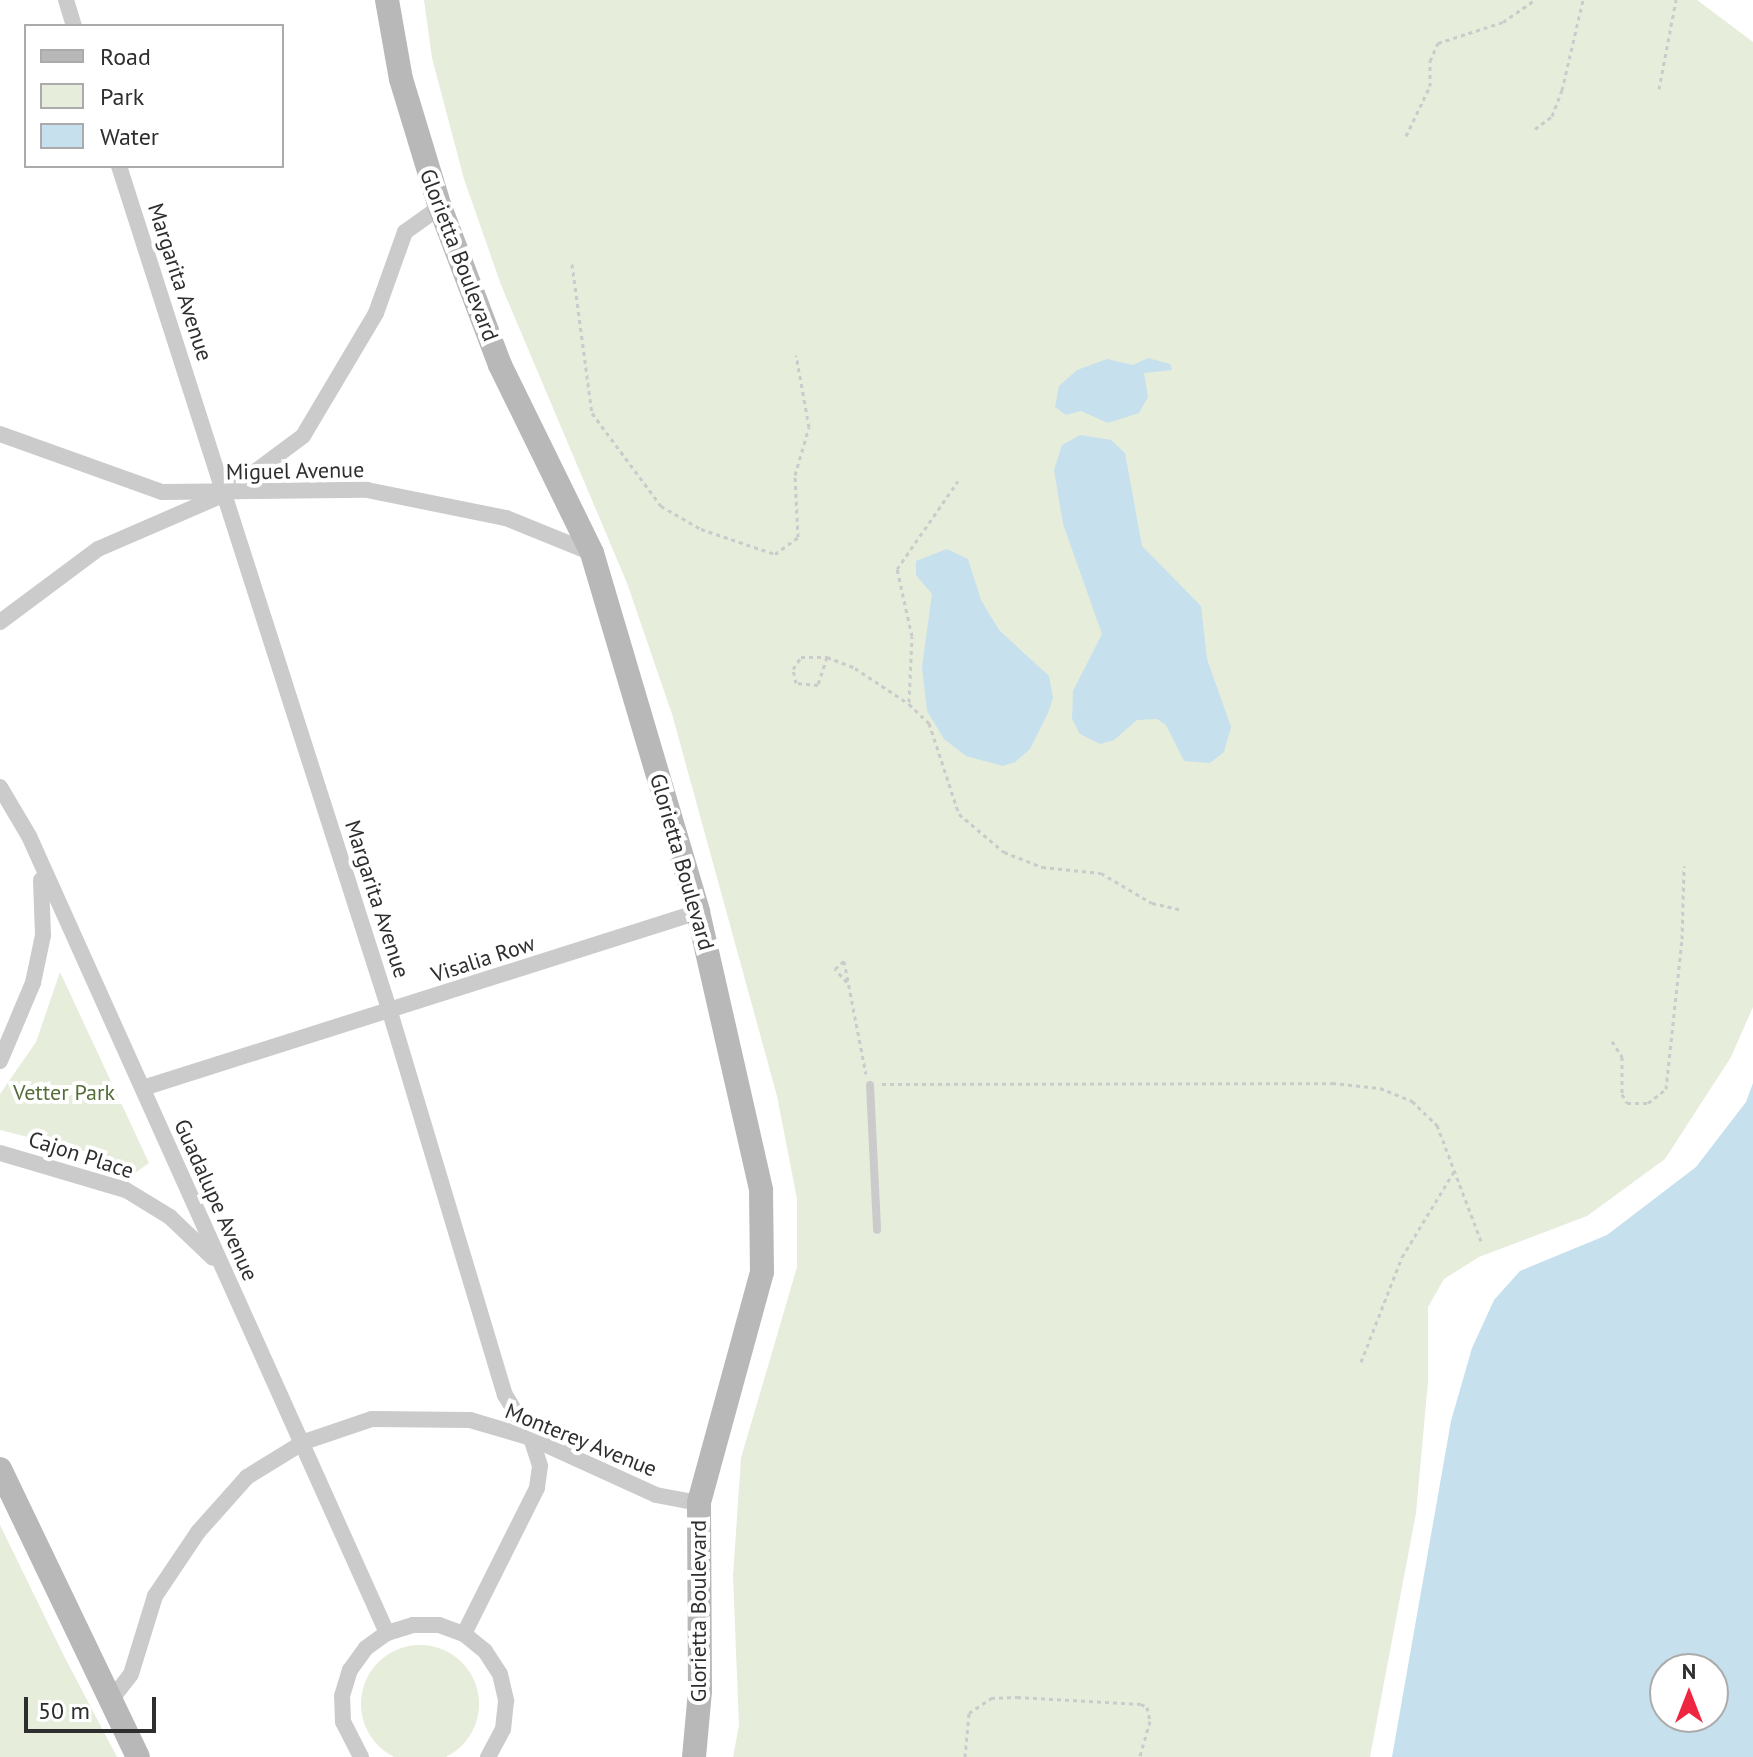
<!DOCTYPE html>
<html>
<head>
<meta charset="utf-8">
<style>
  body { margin:0 }
  #map { position:relative; width:1753px; height:1757px; overflow:hidden; background:#fff; font-family:"PT Sans",sans-serif }
  div>[style] { position:absolute }
  .green>* { inset:0; background:#e6eddb }
  .round { border-radius:50% }
  .water>* { inset:0; background:#c6e0ee }
  .path>* { height:3px; margin-top:-1.5px; transform-origin:0; background:repeating-linear-gradient(90deg,#cbcbcb 0 4px,transparent 0 8px) }
  .lane>* { height:8px; margin:-4px; padding:0 4px; transform-origin:4px; border-radius:4px; background:#cbcbcb }
  .street>* { height:16px; margin:-8px; padding:0 8px; transform-origin:8px; border-radius:8px; background:#cbcbcb }
  .secondary>* { height:24px; margin:-12px; padding:0 12px; transform-origin:12px; border-radius:12px; background:#b8b8b8 }
  span { translate:-50% -50%; white-space:nowrap; text-align:center; line-height:1.15; -webkit-text-stroke:8px #fff; paint-order:stroke }
  .street-label { font-size:22px; color:#2e2e2e }
  .park-label { font-size:22px; color:#546d39 }
  .legend { position:absolute; left:24px; top:24px; width:260px; height:144px; box-sizing:border-box; background:#fff; border:2px solid #ababab; margin:0; padding:10px 14px; list-style:none; font-size:24px; color:#2e2e2e }
  .legend li { display:flex; align-items:center; gap:16px; height:40px }
  .legend b { width:40px; border:2px solid #ababab }
  .north { position:absolute; left:1649px; top:1653px; width:80px; height:80px; box-sizing:border-box; background:#fff; border:2px solid #ababab; border-radius:50%; rotate:0deg; font-size:22px; font-weight:700; line-height:32px; text-align:center; color:#2e2e2e }
  .north::after { content:''; display:block; margin:auto; width:28px; height:36px; background:#ef2640; clip-path:polygon(50% 0,100% 100%,50% 72%,0 100%) }
  .scale { position:absolute; left:24px; top:1697px; width:132px; height:36px; box-sizing:border-box; border:4px solid #2e2e2e; border-top:0; padding-left:10px; font-size:24px; line-height:28px; white-space:nowrap; color:#2e2e2e; -webkit-text-stroke:6px #fff; paint-order:stroke }
</style>
</head>
<body>
<div id="map">
  <div class="green">
    <i style="clip-path:polygon(424px 0,1697px 0,1753px 42px,1753px 1007px,1731px 1057px,1665px 1159px,1587px 1216px,1479px 1257px,1444px 1279px,1428px 1307px,1428px 1382px,1416px 1513px,1370px 1757px,733px 1757px,739px 1725px,733px 1576px,741px 1458px,797px 1267px,797px 1199px,777px 1096px,672px 714px,627px 583px,501px 285px,464px 179px,432px 58px)"></i>
    <i style="clip-path:polygon(60px 972px,149px 1163px,135px 1173px,103px 1156px,0 1130px,0 1094px,36px 1042px)"></i>
    <i style="clip-path:polygon(0 1525px,64px 1656px,117px 1757px,0 1757px)"></i>
    <i class="round" style="left:361px;top:1645px;width:118px;height:118px"></i>
  </div>
  <div class="water">
    <i style="clip-path:polygon(1148px 358px,1170px 364px,1172px 370px,1144px 373px,1148px 397px,1139px 413px,1108px 423px,1081px 411px,1066px 415px,1055px 407px,1059px 386px,1077px 370px,1107px 359px,1133px 365px)"></i>
    <i style="clip-path:polygon(1080px 435px,1111px 440px,1125px 453px,1142px 546px,1201px 606px,1207px 659px,1231px 727px,1224px 752px,1210px 763px,1184px 761px,1166px 725px,1157px 719px,1137px 720px,1114px 740px,1100px 744px,1080px 734px,1072px 719px,1073px 691px,1102px 634px,1063px 524px,1054px 470px,1062px 445px)"></i>
    <i style="clip-path:polygon(947px 549px,968px 559px,981px 600px,999px 630px,1049px 676px,1053px 698px,1048px 713px,1030px 749px,1015px 762px,1003px 766px,966px 756px,944px 739px,927px 711px,922px 667px,932px 594px,916px 575px,916px 561px)"></i>
    <i style="clip-path:polygon(evenodd,1753px 1083px,1753px 1757px,1392px 1757px,1451px 1421px,1472px 1348px,1494px 1300px,1520px 1271px,1607px 1235px,1696px 1167px,1746px 1102px,1753px 1083px,1713px 1669px,1713px 1717px,1665px 1717px,1665px 1669px,1713px 1669px)"></i>
  </div>
  <div class="path">
    <i style="left:1659px;top:89px;width:91px;rotate:-79.2deg"></i>
    <i style="left:1535px;top:129px;width:21px;rotate:-37deg"></i>
    <i style="left:1552px;top:116px;width:28px;rotate:-69deg"></i>
    <i style="left:1562px;top:90px;width:92px;rotate:-76.9deg"></i>
    <i style="left:1406px;top:136px;width:55px;rotate:-64.4deg"></i>
    <i style="left:1430px;top:86px;width:25px;rotate:-90deg"></i>
    <i style="left:1430px;top:61px;width:20px;rotate:-66deg"></i>
    <i style="left:1438px;top:43px;width:68px;rotate:-17.9deg"></i>
    <i style="left:1503px;top:22px;width:38px;rotate:-35deg"></i>
    <i style="left:572px;top:264px;width:150px;rotate:82.4deg"></i>
    <i style="left:592px;top:413px;width:116px;rotate:53.4deg"></i>
    <i style="left:661px;top:506px;width:46px;rotate:29.9deg"></i>
    <i style="left:701px;top:529px;width:78px;rotate:18.7deg"></i>
    <i style="left:775px;top:554px;width:29px;rotate:-36deg"></i>
    <i style="left:798px;top:537px;width:62px;rotate:-92.8deg"></i>
    <i style="left:795px;top:475px;width:50px;rotate:-73.7deg"></i>
    <i style="left:809px;top:427px;width:73px;rotate:-100.2deg"></i>
    <i style="left:827px;top:657px;width:29px;rotate:108deg"></i>
    <i style="left:818px;top:685px;width:22px;rotate:-175deg"></i>
    <i style="left:796px;top:683px;width:14px;rotate:-102deg"></i>
    <i style="left:793px;top:669px;width:14px;rotate:-56deg"></i>
    <i style="left:801px;top:657px;width:26px"></i>
    <i style="left:827px;top:657px;width:30px;rotate:21deg"></i>
    <i style="left:855px;top:668px;width:65px;rotate:33.7deg"></i>
    <i style="left:909px;top:704px;width:28px;rotate:44deg"></i>
    <i style="left:929px;top:723px;width:96px;rotate:71.8deg"></i>
    <i style="left:959px;top:814px;width:59px;rotate:40.2deg"></i>
    <i style="left:1004px;top:852px;width:41px;rotate:21.5deg"></i>
    <i style="left:1042px;top:867px;width:59px;rotate:5.8deg"></i>
    <i style="left:1101px;top:873px;width:59px;rotate:30.5deg"></i>
    <i style="left:1152px;top:903px;width:28px;rotate:13deg"></i>
    <i style="left:909px;top:702px;width:66px;rotate:-87.4deg"></i>
    <i style="left:912px;top:636px;width:69px;rotate:-102.6deg"></i>
    <i style="left:897px;top:569px;width:107px;rotate:-55.3deg"></i>
    <i style="left:847px;top:982px;width:18px;rotate:-133deg"></i>
    <i style="left:835px;top:969px;width:12px;rotate:-42deg"></i>
    <i style="left:844px;top:961px;width:115px;rotate:79deg"></i>
    <i style="left:1612px;top:1041px;width:19px;rotate:58deg"></i>
    <i style="left:1622px;top:1057px;width:37px;rotate:90deg"></i>
    <i style="left:1622px;top:1094px;width:10px;rotate:61deg"></i>
    <i style="left:1627px;top:1103px;width:21px"></i>
    <i style="left:1648px;top:1103px;width:23px;rotate:-38deg"></i>
    <i style="left:1666px;top:1089px;width:151px;rotate:-83.9deg"></i>
    <i style="left:1682px;top:939px;width:73px;rotate:-88.4deg"></i>
    <i style="left:882px;top:1084px;width:450px;rotate:-0.1deg"></i>
    <i style="left:1332px;top:1083px;width:48px;rotate:5.9deg"></i>
    <i style="left:1380px;top:1088px;width:35px;rotate:22deg"></i>
    <i style="left:1412px;top:1101px;width:35px;rotate:44deg"></i>
    <i style="left:1437px;top:1125px;width:124px;rotate:69.2deg"></i>
    <i style="left:1361px;top:1362px;width:113px;rotate:-68.7deg"></i>
    <i style="left:1402px;top:1257px;width:102px;rotate:-58.7deg"></i>
    <i style="left:965px;top:1757px;width:44px;rotate:-84.8deg"></i>
    <i style="left:969px;top:1713px;width:27px;rotate:-34deg"></i>
    <i style="left:991px;top:1698px;width:26px;rotate:-2deg"></i>
    <i style="left:1017px;top:1697px;width:124px;rotate:3.2deg"></i>
    <i style="left:1141px;top:1704px;width:7px;rotate:27deg"></i>
    <i style="left:1147px;top:1707px;width:14px;rotate:78deg"></i>
    <i style="left:1150px;top:1721px;width:37px;rotate:106deg"></i>
  </div>
  <div class="lane">
    <i style="left:870px;top:1085px;width:145px;rotate:87.2deg"></i>
  </div>
  <div class="street">
    <i style="left:66px;top:0;width:27px;rotate:73deg"></i>
    <i style="left:119px;top:166px;width:888px;rotate:72.24deg"></i>
    <i style="left:390px;top:1012px;width:400px;rotate:73.3deg"></i>
    <i style="left:505px;top:1395px;width:50px;rotate:58.8deg"></i>
    <i style="left:531px;top:1438px;width:29px;rotate:72deg"></i>
    <i style="left:540px;top:1466px;width:22px;rotate:98deg"></i>
    <i style="left:537px;top:1488px;width:163px;rotate:116.6deg"></i>
    <i style="left:0;top:434px;width:172px;rotate:19.7deg"></i>
    <i style="left:162px;top:492px;width:205px;rotate:-0.6deg"></i>
    <i style="left:367px;top:490px;width:142px;rotate:11.4deg"></i>
    <i style="left:506px;top:518px;width:93px;rotate:22.1deg"></i>
    <i style="left:0;top:622px;width:122px;rotate:-36.7deg"></i>
    <i style="left:98px;top:549px;width:138px;rotate:-23.4deg"></i>
    <i style="left:225px;top:494px;width:97px;rotate:-36.6deg"></i>
    <i style="left:303px;top:436px;width:143px;rotate:-59.3deg"></i>
    <i style="left:376px;top:313px;width:86px;rotate:-70.3deg"></i>
    <i style="left:405px;top:232px;width:43px;rotate:-35.5deg"></i>
    <i style="left:0;top:787px;width:57px;rotate:59.4deg"></i>
    <i style="left:29px;top:836px;width:874px;rotate:65.81deg"></i>
    <i style="left:0;top:1061px;width:85px;rotate:-67.1deg"></i>
    <i style="left:33px;top:983px;width:49px;rotate:-78.2deg"></i>
    <i style="left:43px;top:935px;width:55px;rotate:-92.1deg"></i>
    <i style="left:143px;top:1088px;width:582px;rotate:-17.59deg"></i>
    <i style="left:0;top:1153px;width:131px;rotate:16.4deg"></i>
    <i style="left:126px;top:1190px;width:52px;rotate:31.5deg"></i>
    <i style="left:170px;top:1217px;width:59px;rotate:43.6deg"></i>
    <i style="left:110px;top:1701px;width:34px;rotate:-52deg"></i>
    <i style="left:131px;top:1674px;width:82px;rotate:-72.9deg"></i>
    <i style="left:155px;top:1596px;width:77px;rotate:-56.1deg"></i>
    <i style="left:198px;top:1532px;width:74px;rotate:-48.3deg"></i>
    <i style="left:247px;top:1477px;width:67px;rotate:-31.6deg"></i>
    <i style="left:304px;top:1442px;width:72px;rotate:-18.7deg"></i>
    <i style="left:372px;top:1419px;width:98px;rotate:0.6deg"></i>
    <i style="left:470px;top:1420px;width:64px;rotate:16.4deg"></i>
    <i style="left:531px;top:1438px;width:137px;rotate:24.5deg"></i>
    <i style="left:656px;top:1495px;width:44px;rotate:10.5deg"></i>
    <i style="left:361px;top:1757px;width:39px;rotate:-117deg"></i>
    <i style="left:343px;top:1722px;width:26px;rotate:-92deg"></i>
    <i style="left:342px;top:1696px;width:27px;rotate:-73deg"></i>
    <i style="left:350px;top:1670px;width:27px;rotate:-54deg"></i>
    <i style="left:366px;top:1648px;width:26px;rotate:-36deg"></i>
    <i style="left:387px;top:1633px;width:27px;rotate:-17deg"></i>
    <i style="left:413px;top:1625px;width:26px"></i>
    <i style="left:439px;top:1625px;width:27px;rotate:20deg"></i>
    <i style="left:464px;top:1634px;width:27px;rotate:39deg"></i>
    <i style="left:485px;top:1651px;width:27px;rotate:57deg"></i>
    <i style="left:500px;top:1674px;width:28px;rotate:77deg"></i>
    <i style="left:506px;top:1701px;width:28px;rotate:96deg"></i>
    <i style="left:503px;top:1729px;width:32px;rotate:118deg"></i>
  </div>
  <div class="secondary">
    <i style="left:387px;top:0;width:80px;rotate:80deg"></i>
    <i style="left:401px;top:79px;width:134px;rotate:73.1deg"></i>
    <i style="left:440px;top:207px;width:169px;rotate:69.2deg"></i>
    <i style="left:500px;top:365px;width:209px;rotate:63.9deg"></i>
    <i style="left:592px;top:553px;width:374px;rotate:73.5deg"></i>
    <i style="left:698px;top:912px;width:285px;rotate:77.2deg"></i>
    <i style="left:761px;top:1190px;width:82px;rotate:89.3deg"></i>
    <i style="left:762px;top:1272px;width:239px;rotate:105.3deg"></i>
    <i style="left:699px;top:1503px;width:188px;rotate:89.7deg"></i>
    <i style="left:700px;top:1691px;width:66px;rotate:95.2deg"></i>
    <i style="left:0;top:1469px;width:319px;rotate:64.4deg"></i>
  </div>
  <div class="street-label">
    <span style="left:459px;top:255px;rotate:69deg">Glorietta Boulevard</span>
    <span style="left:180px;top:282px;rotate:72deg">Margarita Avenue</span>
    <span style="left:295px;top:471px;rotate:-1deg">Miguel Avenue</span>
    <span style="left:682px;top:862px;rotate:74deg">Glorietta Boulevard</span>
    <span style="left:377px;top:899px;rotate:72deg">Margarita Avenue</span>
    <span style="left:483px;top:959px;rotate:-18deg">Visalia Row</span>
    <span style="left:81px;top:1155px;rotate:18deg">Cajon Place</span>
    <span style="left:216px;top:1200px;rotate:66deg">Guadalupe Avenue</span>
    <span style="left:581px;top:1440px;rotate:22deg">Monterey Avenue</span>
    <span style="left:699px;top:1611px;rotate:-90deg">Glorietta Boulevard</span>
  </div>
  <div class="park-label">
    <span style="left:64px;top:1093px">Vetter Park</span>
  </div>
  <ul class="legend">
  <li><b style="height:10px;background:#b8b8b8"></b>Road</li>
  <li><b style="height:22px;background:#e6eddb"></b>Park</li>
  <li><b style="height:22px;background:#c6e0ee"></b>Water</li>
  </ul>
  <div class="north">N</div>
  <div class="scale">50 m</div>
</div>
</body>
</html>
